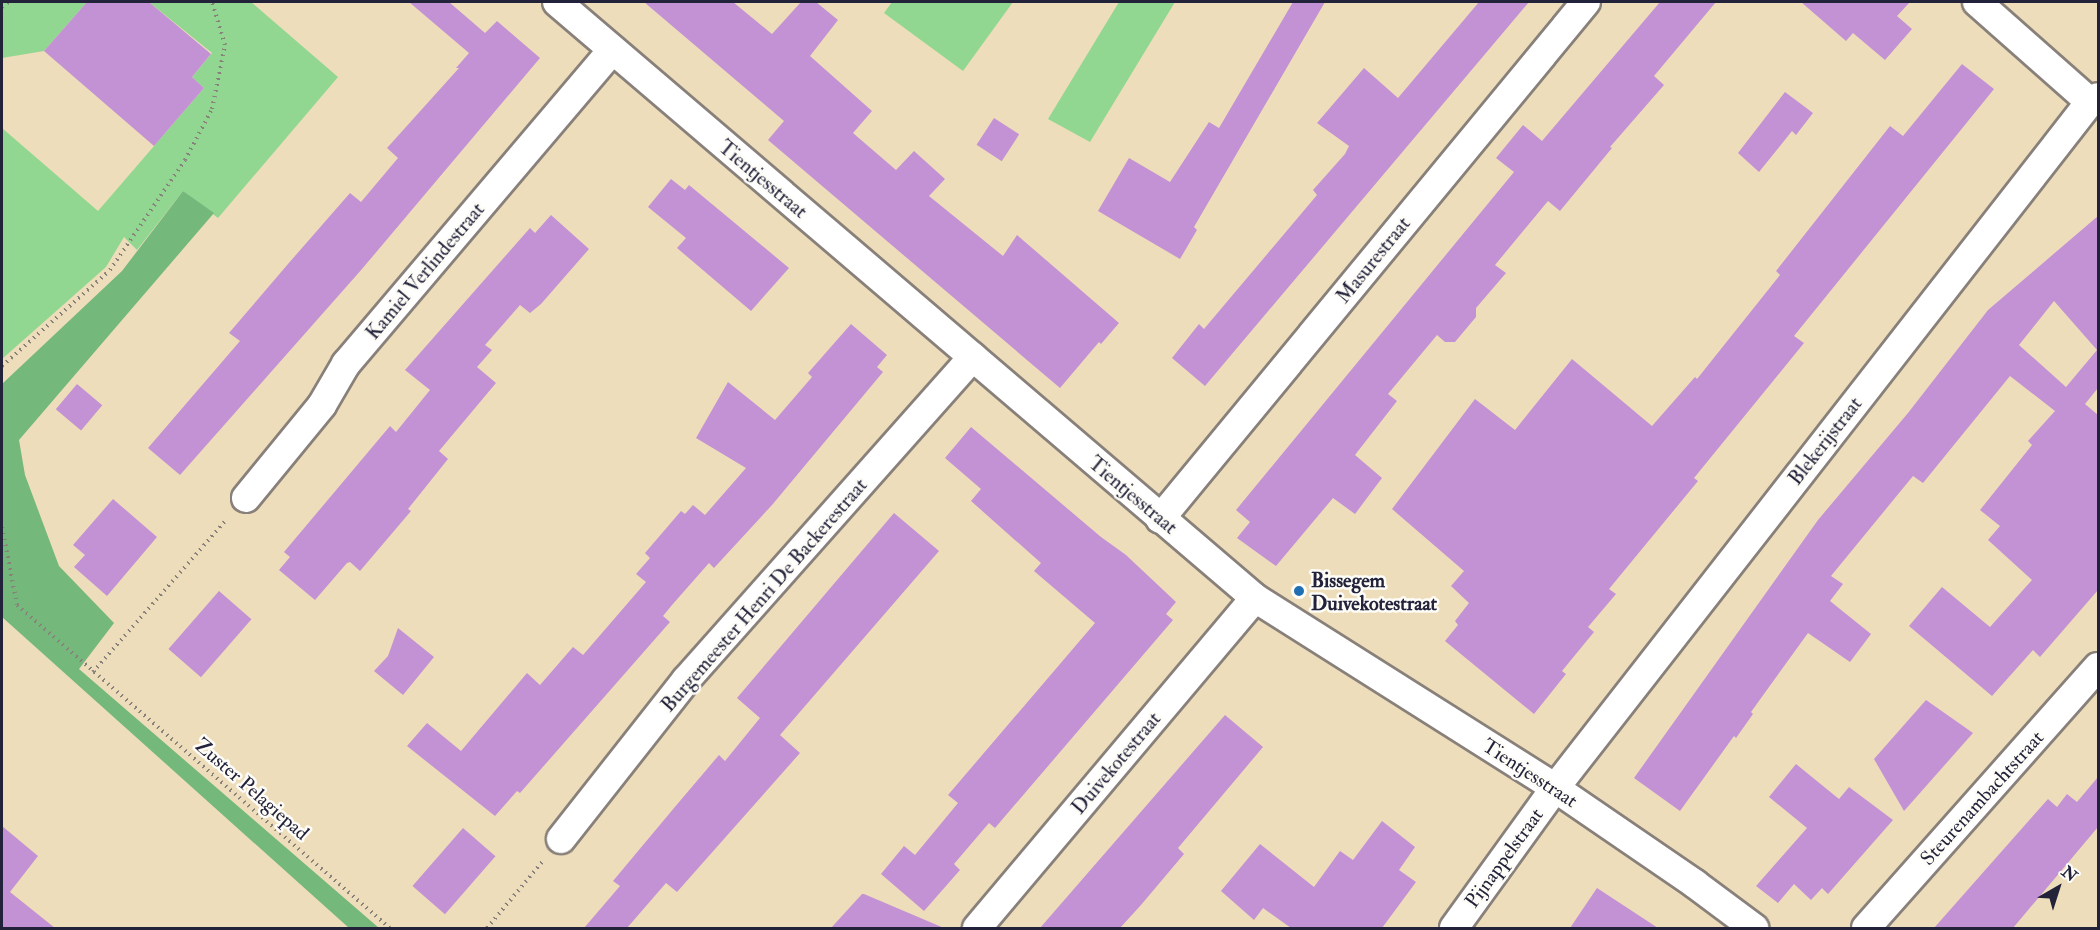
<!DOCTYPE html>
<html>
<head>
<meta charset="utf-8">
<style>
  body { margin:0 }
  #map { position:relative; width:2100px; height:930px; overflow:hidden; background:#eeddba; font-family:"IM FELL Double Pica",serif }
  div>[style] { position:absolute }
  .green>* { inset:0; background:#91d791 }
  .forest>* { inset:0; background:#74b87b }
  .building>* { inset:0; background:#c392d4; transform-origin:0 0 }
  .path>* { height:4px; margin-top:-2px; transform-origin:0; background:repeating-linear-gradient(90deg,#88807a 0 1.5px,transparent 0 6px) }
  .roads { filter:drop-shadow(2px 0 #88807a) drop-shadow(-2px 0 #88807a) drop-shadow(0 2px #88807a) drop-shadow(0 -2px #88807a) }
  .minor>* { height:28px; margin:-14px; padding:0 14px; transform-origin:14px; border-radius:14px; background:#fff }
  .dots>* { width:16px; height:16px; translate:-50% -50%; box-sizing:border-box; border:3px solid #fdfcf7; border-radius:50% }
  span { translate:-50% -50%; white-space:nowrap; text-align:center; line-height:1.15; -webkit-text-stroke:5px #fdfcf7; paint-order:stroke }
  .street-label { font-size:20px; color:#22223b }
  .poi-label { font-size:20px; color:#22223b; font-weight:700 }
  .left { translate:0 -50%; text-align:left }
  .frame { position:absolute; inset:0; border:3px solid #22223b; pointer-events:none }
  .north { position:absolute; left:2028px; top:858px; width:60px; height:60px; -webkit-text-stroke:4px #fdfcf7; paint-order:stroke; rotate:39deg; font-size:16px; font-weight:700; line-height:24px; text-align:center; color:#22223b }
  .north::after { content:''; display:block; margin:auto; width:21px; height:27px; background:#22223b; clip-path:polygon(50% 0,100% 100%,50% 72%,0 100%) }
</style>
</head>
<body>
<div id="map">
  <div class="green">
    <i style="clip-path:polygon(2px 2px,87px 2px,44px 51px,2px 58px)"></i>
    <i style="clip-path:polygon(149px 2px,251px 2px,338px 77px,218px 218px,183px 191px,137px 250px,124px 237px,106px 267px,2px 359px,2px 128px,98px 211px,204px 88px,192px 77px,212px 53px)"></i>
    <i style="clip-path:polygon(892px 2px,1013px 2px,963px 71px,884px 13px)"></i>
    <i style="clip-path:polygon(1119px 2px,1175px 2px,1090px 142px,1048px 119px)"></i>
  </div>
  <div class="forest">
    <i style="clip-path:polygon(183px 191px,214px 213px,19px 440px,25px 475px,59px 566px,114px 623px,79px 669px,379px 928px,349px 928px,2px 617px,2px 384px,122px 271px)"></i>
  </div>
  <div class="building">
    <i style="clip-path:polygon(87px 2px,149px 2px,211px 54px,192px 77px,204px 88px,154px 146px,44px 51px)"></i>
    <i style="clip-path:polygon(409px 2px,449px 2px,485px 33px,497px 21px,540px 58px,362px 269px,180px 475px,148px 448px,240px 341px,229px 333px,288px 264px,350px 193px,361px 202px,398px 158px,387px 148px,459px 68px,456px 68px,469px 53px)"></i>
    <i style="clip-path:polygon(644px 2px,733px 2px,772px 34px,801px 2px,816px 2px,838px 20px,810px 56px,872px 111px,853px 133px,896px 170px,914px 151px,945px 179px,929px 196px,1003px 256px,1017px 235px,1119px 323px,1101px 344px,1099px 342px,1060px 388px,768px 140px,784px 121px)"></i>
    <i style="clip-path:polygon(1293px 2px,1325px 2px,1194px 227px,1197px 230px,1180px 259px,1098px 211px,1129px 158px,1170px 182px,1209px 122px,1219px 128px)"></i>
    <i style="clip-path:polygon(1479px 2px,1529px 2px,1205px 386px,1172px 358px,1199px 324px,1204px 329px,1317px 195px,1313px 190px,1345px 154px,1349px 146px,1317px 123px,1364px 68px,1398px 98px)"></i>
    <i style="clip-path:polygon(1660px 2px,1716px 2px,1654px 76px,1664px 85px,1610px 147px,1612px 148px,1560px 211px,1548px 201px,1495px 265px,1506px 273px,1476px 308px,1476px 317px,1455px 342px,1445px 342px,1437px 335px,1388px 394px,1397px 401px,1355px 455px,1382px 478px,1355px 514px,1333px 498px,1276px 566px,1237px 538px,1250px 522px,1236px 510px,1514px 172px,1496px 158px,1523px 125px,1542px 141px)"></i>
    <i style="clip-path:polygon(1801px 2px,1910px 2px,1897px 16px,1912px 29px,1885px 60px,1853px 33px,1846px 41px)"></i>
    <i style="clip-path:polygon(1962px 64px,1994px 89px,1794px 336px,1804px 343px,1694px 478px,1698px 481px,1609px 589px,1616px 594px,1588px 627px,1594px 632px,1562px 671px,1566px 674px,1534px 714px,1445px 641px,1458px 625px,1455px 621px,1469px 603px,1451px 586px,1464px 571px,1392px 509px,1475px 399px,1515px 430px,1572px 359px,1652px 426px,1695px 377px,1697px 379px,1780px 275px,1776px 271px,1890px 126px,1903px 136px)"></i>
    <i style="clip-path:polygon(1785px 92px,1813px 113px,1796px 135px,1792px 131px,1759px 172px,1738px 153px)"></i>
    <i style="left:994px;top:118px;width:30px;height:32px;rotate:33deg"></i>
    <i style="clip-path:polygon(671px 179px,685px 190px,689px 185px,789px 268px,751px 311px,677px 248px,686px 238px,648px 207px)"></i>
    <i style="clip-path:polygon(551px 215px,589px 249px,541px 304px,530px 313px,520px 305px,485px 345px,492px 350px,477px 367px,496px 383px,439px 451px,448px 459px,408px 509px,411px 511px,360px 571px,350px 562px,347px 563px,315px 600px,279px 570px,290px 557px,284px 552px,390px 426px,396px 432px,430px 390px,405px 370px,530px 228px,535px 233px)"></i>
    <i style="clip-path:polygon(evenodd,2098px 216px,2098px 388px,2085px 404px,2098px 415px,2098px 590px,2040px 657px,2033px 650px,1992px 696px,1909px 626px,1942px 587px,1990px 627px,2032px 580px,1988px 540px,2000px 526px,1980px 510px,2032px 445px,2028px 441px,2055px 411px,2010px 376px,1923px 483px,1913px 476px,1831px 576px,1843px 584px,1830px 601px,1871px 634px,1850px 662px,1808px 633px,1751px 712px,1753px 714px,1736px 738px,1734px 736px,1680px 811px,1634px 778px,1818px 520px,1908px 413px,1988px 310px,2098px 216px,2054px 301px,2097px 350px,2066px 387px,2019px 345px,2054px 301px)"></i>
    <i style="clip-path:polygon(851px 324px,887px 355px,877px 367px,883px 372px,772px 505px,714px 568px,709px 563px,672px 605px,663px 616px,670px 622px,520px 793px,517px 791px,495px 816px,407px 746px,427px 723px,461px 751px,527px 673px,540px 685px,573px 647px,583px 655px,646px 582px,636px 574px,650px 558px,645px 553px,681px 511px,685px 514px,693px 505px,705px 515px,746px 468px,696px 438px,728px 382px,775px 420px,812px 377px,808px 373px)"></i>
    <i style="left:77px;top:384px;width:33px;height:33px;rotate:40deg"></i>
    <i style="clip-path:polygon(971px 427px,1101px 537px,1126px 555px,1176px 602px,1166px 614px,1173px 620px,995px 828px,989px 823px,954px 864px,960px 870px,924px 911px,881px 874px,904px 846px,915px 855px,958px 803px,948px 795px,1095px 623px,1034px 571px,1041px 563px,971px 501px,981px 489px,945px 458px)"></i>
    <i style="clip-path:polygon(113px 499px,157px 537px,107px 596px,74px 567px,85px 555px,73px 545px)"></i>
    <i style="clip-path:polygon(894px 513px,939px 551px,780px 735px,800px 753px,677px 892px,666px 883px,627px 928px,584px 928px,620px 886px,613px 881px,674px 808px,719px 755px,725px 761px,760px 718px,737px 698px)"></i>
    <i style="left:219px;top:591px;width:43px;height:77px;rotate:41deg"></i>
    <i style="clip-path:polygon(398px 628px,434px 657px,403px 695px,374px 671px,388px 656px)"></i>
    <i style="clip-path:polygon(1926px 700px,1973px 733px,1904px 811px,1874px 759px)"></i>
    <i style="clip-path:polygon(1225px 715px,1263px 747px,1178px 848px,1184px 854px,1141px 905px,1120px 928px,1040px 928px)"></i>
    <i style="clip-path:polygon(1796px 764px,1839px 799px,1849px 787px,1893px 820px,1828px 894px,1822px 888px,1811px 900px,1794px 884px,1778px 903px,1756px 886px,1807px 828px,1769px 797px)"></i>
    <i style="clip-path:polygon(2098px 777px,2098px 827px,2013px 928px,1934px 928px,2048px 799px,2057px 807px,2067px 794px,2077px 802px)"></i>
    <i style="clip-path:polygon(1382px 821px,1415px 847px,1399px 870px,1416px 882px,1382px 928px,1291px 928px,1263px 908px,1254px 920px,1221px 891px,1260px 844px,1314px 887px,1340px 851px,1353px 860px)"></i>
    <i style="clip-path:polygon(2px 826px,38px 856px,10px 892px,55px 928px,2px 928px)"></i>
    <i style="left:463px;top:828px;width:43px;height:77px;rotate:41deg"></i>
    <i style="clip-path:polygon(1597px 888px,1658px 928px,1570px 928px)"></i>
    <i style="clip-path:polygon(862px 894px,864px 894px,944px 928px,831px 928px)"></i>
  </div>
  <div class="path">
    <i style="left:2px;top:7px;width:9px;rotate:-36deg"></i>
    <i style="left:2px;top:366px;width:144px;rotate:-41.6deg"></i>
    <i style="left:110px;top:270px;width:133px;rotate:-55.7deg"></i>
    <i style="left:185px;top:160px;width:58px;rotate:-62.1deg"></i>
    <i style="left:212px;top:109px;width:65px;rotate:-78.5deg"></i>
    <i style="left:225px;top:45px;width:45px;rotate:-106.8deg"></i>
    <i style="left:2px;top:527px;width:79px;rotate:79.1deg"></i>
    <i style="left:17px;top:605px;width:493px;rotate:40.9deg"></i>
    <i style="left:93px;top:672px;width:201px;rotate:-48.8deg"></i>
    <i style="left:487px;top:928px;width:86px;rotate:-50.2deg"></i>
  </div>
  <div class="roads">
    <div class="minor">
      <i style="left:557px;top:2px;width:918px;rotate:40.49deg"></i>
      <i style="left:1255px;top:598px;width:355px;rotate:32.3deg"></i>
      <i style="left:1555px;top:788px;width:170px;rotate:34.4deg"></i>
      <i style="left:1695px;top:884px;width:74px;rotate:36.7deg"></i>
      <i style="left:1977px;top:2px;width:151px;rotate:41.5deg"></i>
      <i style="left:246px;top:498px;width:120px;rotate:-50.7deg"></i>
      <i style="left:322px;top:405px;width:48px;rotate:-59.7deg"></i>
      <i style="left:346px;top:364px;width:412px;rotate:-49.7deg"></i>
      <i style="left:1160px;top:519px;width:670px;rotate:-50.51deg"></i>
      <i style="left:561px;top:839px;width:202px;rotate:-51.8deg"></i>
      <i style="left:686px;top:680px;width:432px;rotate:-48.4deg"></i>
      <i style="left:977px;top:928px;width:431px;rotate:-49.9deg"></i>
      <i style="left:1454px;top:928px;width:173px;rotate:-54.2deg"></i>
      <i style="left:1555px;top:788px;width:870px;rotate:-52.05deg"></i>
      <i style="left:2090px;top:102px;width:9px;rotate:-32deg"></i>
      <i style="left:1866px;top:928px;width:349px;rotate:-48.4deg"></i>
    </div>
  </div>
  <div class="dots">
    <i style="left:1299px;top:591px;background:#1f6fb2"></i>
  </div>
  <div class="street-label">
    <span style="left:763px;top:179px;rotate:40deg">Tientjesstraat</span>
    <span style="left:1373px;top:260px;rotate:-51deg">Masurestraat</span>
    <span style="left:425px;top:271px;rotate:-50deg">Kamiel Verlindestraat</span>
    <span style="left:1825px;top:441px;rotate:-52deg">Blekerijstraat</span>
    <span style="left:1133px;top:495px;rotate:40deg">Tientjesstraat</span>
    <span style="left:764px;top:595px;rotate:-49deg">Burgemeester Henri De Backerestraat</span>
    <span style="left:1116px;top:763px;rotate:-50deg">Duivekotestraat</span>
    <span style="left:1530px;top:773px;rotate:33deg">Tientjesstraat</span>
    <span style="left:252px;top:789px;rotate:41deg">Zuster Pelagiepad</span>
    <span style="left:1982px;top:798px;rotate:-48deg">Steurenambachtstraat</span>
    <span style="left:1504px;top:858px;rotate:-54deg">Pijnappelstraat</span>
  </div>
  <div class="poi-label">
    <span class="left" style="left:1311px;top:592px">Bissegem<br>Duivekotestraat</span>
  </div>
  <div class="frame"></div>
  <div class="north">N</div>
</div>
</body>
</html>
